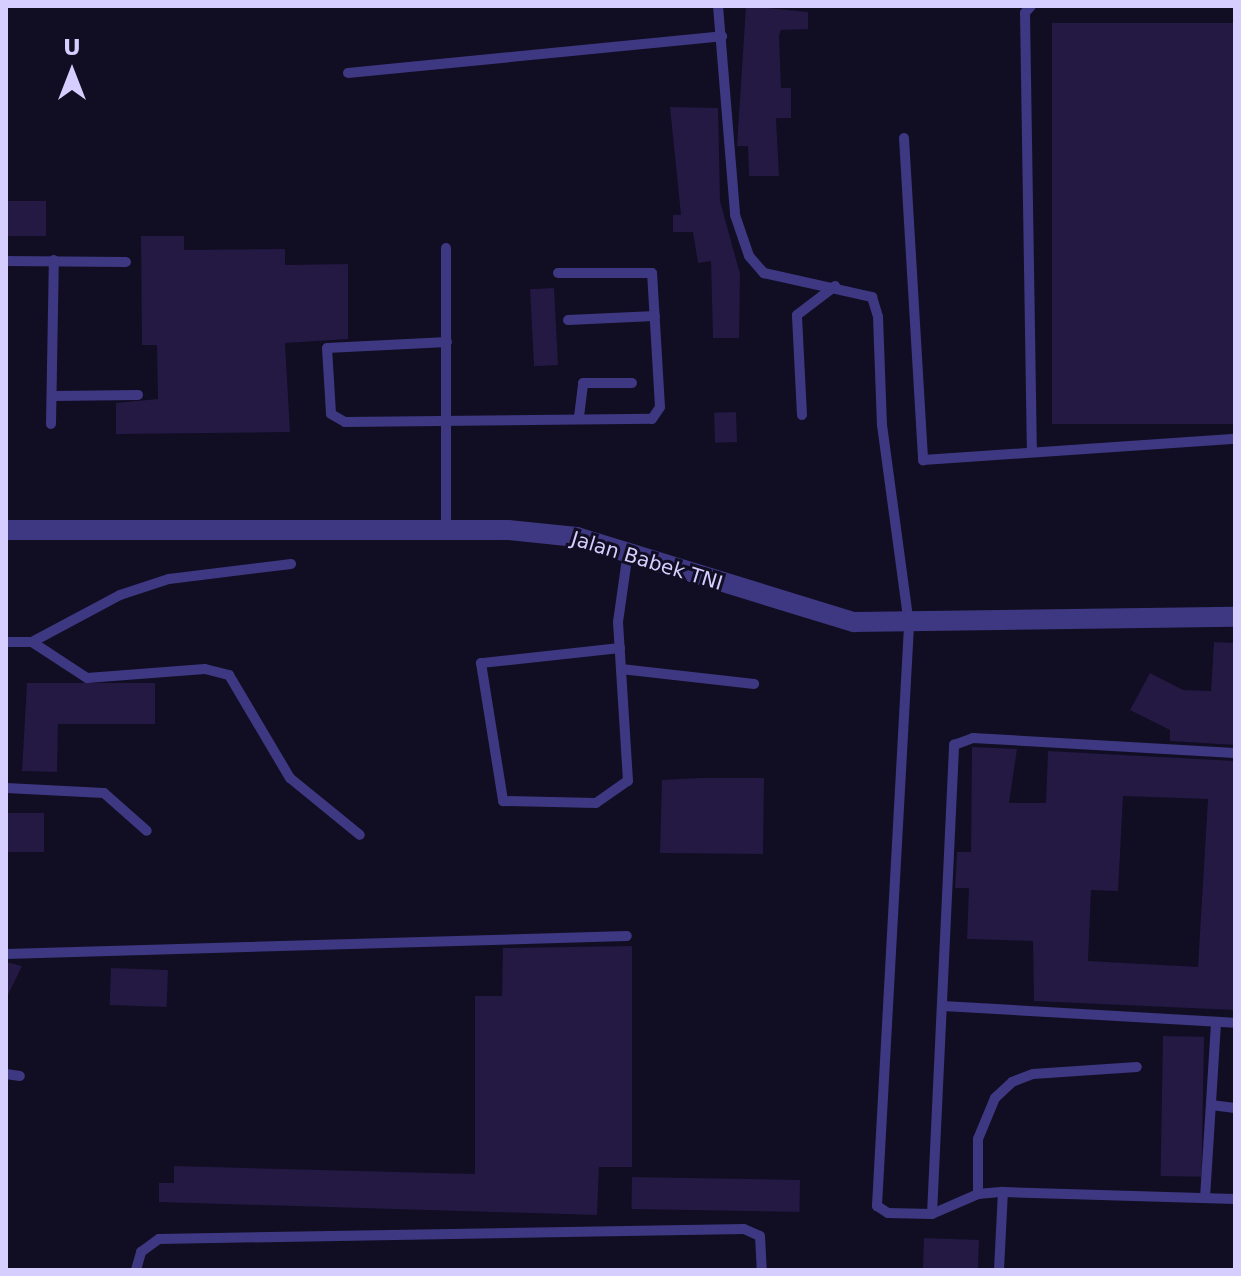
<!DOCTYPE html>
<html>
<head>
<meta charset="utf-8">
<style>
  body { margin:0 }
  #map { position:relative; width:1241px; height:1276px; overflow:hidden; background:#110d22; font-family:"DejaVu Sans",sans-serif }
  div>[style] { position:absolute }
  .building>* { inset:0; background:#231943; transform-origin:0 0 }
  .service>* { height:10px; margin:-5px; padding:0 5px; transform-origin:5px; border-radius:5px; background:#3d3881 }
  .tertiary>* { height:20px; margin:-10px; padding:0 10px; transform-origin:10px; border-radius:10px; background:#3d3881 }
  span { translate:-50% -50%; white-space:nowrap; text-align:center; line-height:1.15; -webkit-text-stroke:6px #110d22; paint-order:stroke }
  .street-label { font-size:20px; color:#d5ceff }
  .frame { position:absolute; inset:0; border:8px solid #d5ceff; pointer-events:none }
  .north { position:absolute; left:32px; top:32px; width:80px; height:80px; -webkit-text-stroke:6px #110d22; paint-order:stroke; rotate:0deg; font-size:22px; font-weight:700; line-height:32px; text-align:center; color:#d5ceff }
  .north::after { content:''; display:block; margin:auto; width:28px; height:36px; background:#d5ceff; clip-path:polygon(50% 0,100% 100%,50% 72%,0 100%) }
</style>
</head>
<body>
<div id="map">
  <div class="building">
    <i style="clip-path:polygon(746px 6px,808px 12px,808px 29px,781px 30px,779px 36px,781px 88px,791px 88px,791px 118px,776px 118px,779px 176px,749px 176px,748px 146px,737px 146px)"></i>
    <i style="left:1235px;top:23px;width:401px;height:183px;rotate:90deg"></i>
    <i style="clip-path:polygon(670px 107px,718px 108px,720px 201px,740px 274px,739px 338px,713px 338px,711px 261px,698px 263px,693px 232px,673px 232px,673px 215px,681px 215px)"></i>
    <i style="left:6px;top:201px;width:40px;height:35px"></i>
    <i style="clip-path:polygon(141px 236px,184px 236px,184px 250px,285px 249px,285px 265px,348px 264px,348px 339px,285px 343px,290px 432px,116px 434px,116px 403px,158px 399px,157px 345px,142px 345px)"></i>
    <i style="left:554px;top:288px;width:77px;height:24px;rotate:87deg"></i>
    <i style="left:736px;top:412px;width:30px;height:22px;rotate:88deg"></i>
    <i style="clip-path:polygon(1214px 642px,1235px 643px,1235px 745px,1170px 741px,1170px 730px,1130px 710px,1150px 673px,1183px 690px,1211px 691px)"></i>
    <i style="clip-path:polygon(27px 683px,155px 683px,155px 724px,58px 724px,57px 772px,22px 771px)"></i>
    <i style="clip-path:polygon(evenodd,972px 747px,1017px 749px,1009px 803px,1046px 803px,1048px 751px,1235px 761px,1235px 1010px,1034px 1001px,1033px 941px,967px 939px,969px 888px,955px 888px,957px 852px,971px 852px,972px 747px,1123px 796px,1208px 799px,1198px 967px,1088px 961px,1091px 890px,1118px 891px,1123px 796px)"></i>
    <i style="clip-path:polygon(700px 778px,764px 778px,763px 854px,660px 853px,662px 780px)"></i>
    <i style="left:44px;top:813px;width:39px;height:38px;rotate:90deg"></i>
    <i style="clip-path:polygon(632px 946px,632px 1167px,599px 1167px,597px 1215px,159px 1202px,159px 1183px,174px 1183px,174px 1166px,475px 1174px,475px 996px,502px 996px,503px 948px)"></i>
    <i style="clip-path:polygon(6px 962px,22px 966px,6px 999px)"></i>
    <i style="left:111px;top:968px;width:57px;height:37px;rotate:2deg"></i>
    <i style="left:1163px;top:1036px;width:41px;height:140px;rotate:1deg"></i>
    <i style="left:632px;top:1177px;width:168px;height:32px;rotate:1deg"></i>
    <i style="left:924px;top:1238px;width:55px;height:32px;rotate:2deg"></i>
  </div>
  <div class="service">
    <i style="left:718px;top:6px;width:210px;rotate:85.3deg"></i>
    <i style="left:735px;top:215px;width:43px;rotate:71.1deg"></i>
    <i style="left:749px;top:256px;width:23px;rotate:49deg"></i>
    <i style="left:764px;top:273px;width:111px;rotate:12.5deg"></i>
    <i style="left:872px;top:297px;width:21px;rotate:73deg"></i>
    <i style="left:878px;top:317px;width:108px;rotate:87.9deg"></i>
    <i style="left:882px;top:425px;width:203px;rotate:82.3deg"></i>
    <i style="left:909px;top:626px;width:581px;rotate:93.16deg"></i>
    <i style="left:877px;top:1206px;width:13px;rotate:32deg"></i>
    <i style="left:888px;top:1213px;width:44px;rotate:1.3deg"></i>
    <i style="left:932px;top:1214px;width:50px;rotate:-23.5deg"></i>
    <i style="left:978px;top:1194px;width:25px;rotate:-5deg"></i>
    <i style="left:1003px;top:1192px;width:232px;rotate:1.7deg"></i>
    <i style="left:1031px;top:6px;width:9px;rotate:131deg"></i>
    <i style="left:1025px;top:13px;width:438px;rotate:89.1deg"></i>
    <i style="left:348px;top:73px;width:376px;rotate:-5.6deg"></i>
    <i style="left:904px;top:138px;width:323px;rotate:86.6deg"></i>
    <i style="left:923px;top:460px;width:313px;rotate:-3.9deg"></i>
    <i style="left:446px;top:248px;width:281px;rotate:90deg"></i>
    <i style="left:6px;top:261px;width:120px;rotate:0.5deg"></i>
    <i style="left:568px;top:320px;width:87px;rotate:-2.6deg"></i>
    <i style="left:447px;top:342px;width:120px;rotate:177.1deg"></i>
    <i style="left:327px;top:348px;width:66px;rotate:86.5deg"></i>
    <i style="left:331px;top:414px;width:16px;rotate:30deg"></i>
    <i style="left:345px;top:422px;width:307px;rotate:-0.6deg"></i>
    <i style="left:652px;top:419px;width:14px;rotate:-56deg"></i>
    <i style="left:660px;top:407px;width:134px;rotate:-93.4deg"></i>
    <i style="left:652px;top:273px;width:94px;rotate:180deg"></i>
    <i style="left:52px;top:396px;width:86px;rotate:-0.7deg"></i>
    <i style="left:802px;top:415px;width:100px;rotate:-92.9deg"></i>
    <i style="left:797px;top:315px;width:48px;rotate:-37.3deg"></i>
    <i style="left:579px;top:417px;width:34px;rotate:-83deg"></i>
    <i style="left:583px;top:383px;width:49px"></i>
    <i style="left:51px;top:424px;width:164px;rotate:-89deg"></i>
    <i style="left:6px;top:642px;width:26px"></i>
    <i style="left:32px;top:642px;width:100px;rotate:-28.1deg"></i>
    <i style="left:120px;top:595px;width:52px;rotate:-18.1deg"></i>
    <i style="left:169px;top:579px;width:123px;rotate:-7deg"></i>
    <i style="left:32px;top:642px;width:66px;rotate:33.2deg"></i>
    <i style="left:87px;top:678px;width:118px;rotate:-4.4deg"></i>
    <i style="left:205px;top:669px;width:25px;rotate:14deg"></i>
    <i style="left:229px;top:675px;width:120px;rotate:59.4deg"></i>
    <i style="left:290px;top:778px;width:90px;rotate:39.2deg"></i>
    <i style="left:620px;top:648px;width:140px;rotate:173.8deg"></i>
    <i style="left:481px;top:663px;width:140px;rotate:80.9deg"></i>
    <i style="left:503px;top:801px;width:93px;rotate:1.2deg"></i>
    <i style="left:596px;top:803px;width:39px;rotate:-35deg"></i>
    <i style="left:628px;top:781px;width:159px;rotate:-93.6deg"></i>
    <i style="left:618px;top:622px;width:71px;rotate:-81.9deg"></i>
    <i style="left:621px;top:669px;width:134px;rotate:6.4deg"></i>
    <i style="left:6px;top:788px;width:98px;rotate:2.9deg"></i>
    <i style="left:104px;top:793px;width:57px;rotate:41.5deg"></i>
    <i style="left:6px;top:954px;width:621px;rotate:-1.66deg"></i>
    <i style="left:943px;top:1006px;width:292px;rotate:3.3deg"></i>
    <i style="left:6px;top:1074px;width:14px;rotate:8deg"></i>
    <i style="left:1211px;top:1105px;width:24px;rotate:7deg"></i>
    <i style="left:978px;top:1194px;width:55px;rotate:-90deg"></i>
    <i style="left:978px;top:1139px;width:44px;rotate:-67.5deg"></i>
    <i style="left:995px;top:1098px;width:23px;rotate:-43deg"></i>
    <i style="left:1012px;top:1082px;width:22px;rotate:-21deg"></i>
    <i style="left:1033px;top:1074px;width:104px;rotate:-3.9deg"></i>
    <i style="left:1205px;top:1198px;width:176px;rotate:-86.4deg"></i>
    <i style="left:932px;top:1214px;width:470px;rotate:-87.3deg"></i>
    <i style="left:954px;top:745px;width:20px;rotate:-20deg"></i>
    <i style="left:973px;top:738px;width:262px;rotate:3.3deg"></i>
    <i style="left:136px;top:1270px;width:19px;rotate:-74deg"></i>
    <i style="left:141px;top:1252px;width:22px;rotate:-36deg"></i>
    <i style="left:159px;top:1239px;width:585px;rotate:-0.98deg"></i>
    <i style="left:744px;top:1229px;width:17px;rotate:24deg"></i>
    <i style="left:760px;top:1236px;width:34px;rotate:87deg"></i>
    <i style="left:999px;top:1270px;width:78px;rotate:-87.1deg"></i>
  </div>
  <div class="tertiary">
    <i style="left:6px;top:530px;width:502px"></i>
    <i style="left:508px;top:530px;width:69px;rotate:5.8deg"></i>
    <i style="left:577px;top:537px;width:290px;rotate:17.1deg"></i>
    <i style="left:854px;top:622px;width:381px;rotate:-0.8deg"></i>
  </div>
  <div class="street-label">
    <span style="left:647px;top:561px;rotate:17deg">Jalan Babek TNI</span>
  </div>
  <div class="frame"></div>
  <div class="north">U</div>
</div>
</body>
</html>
